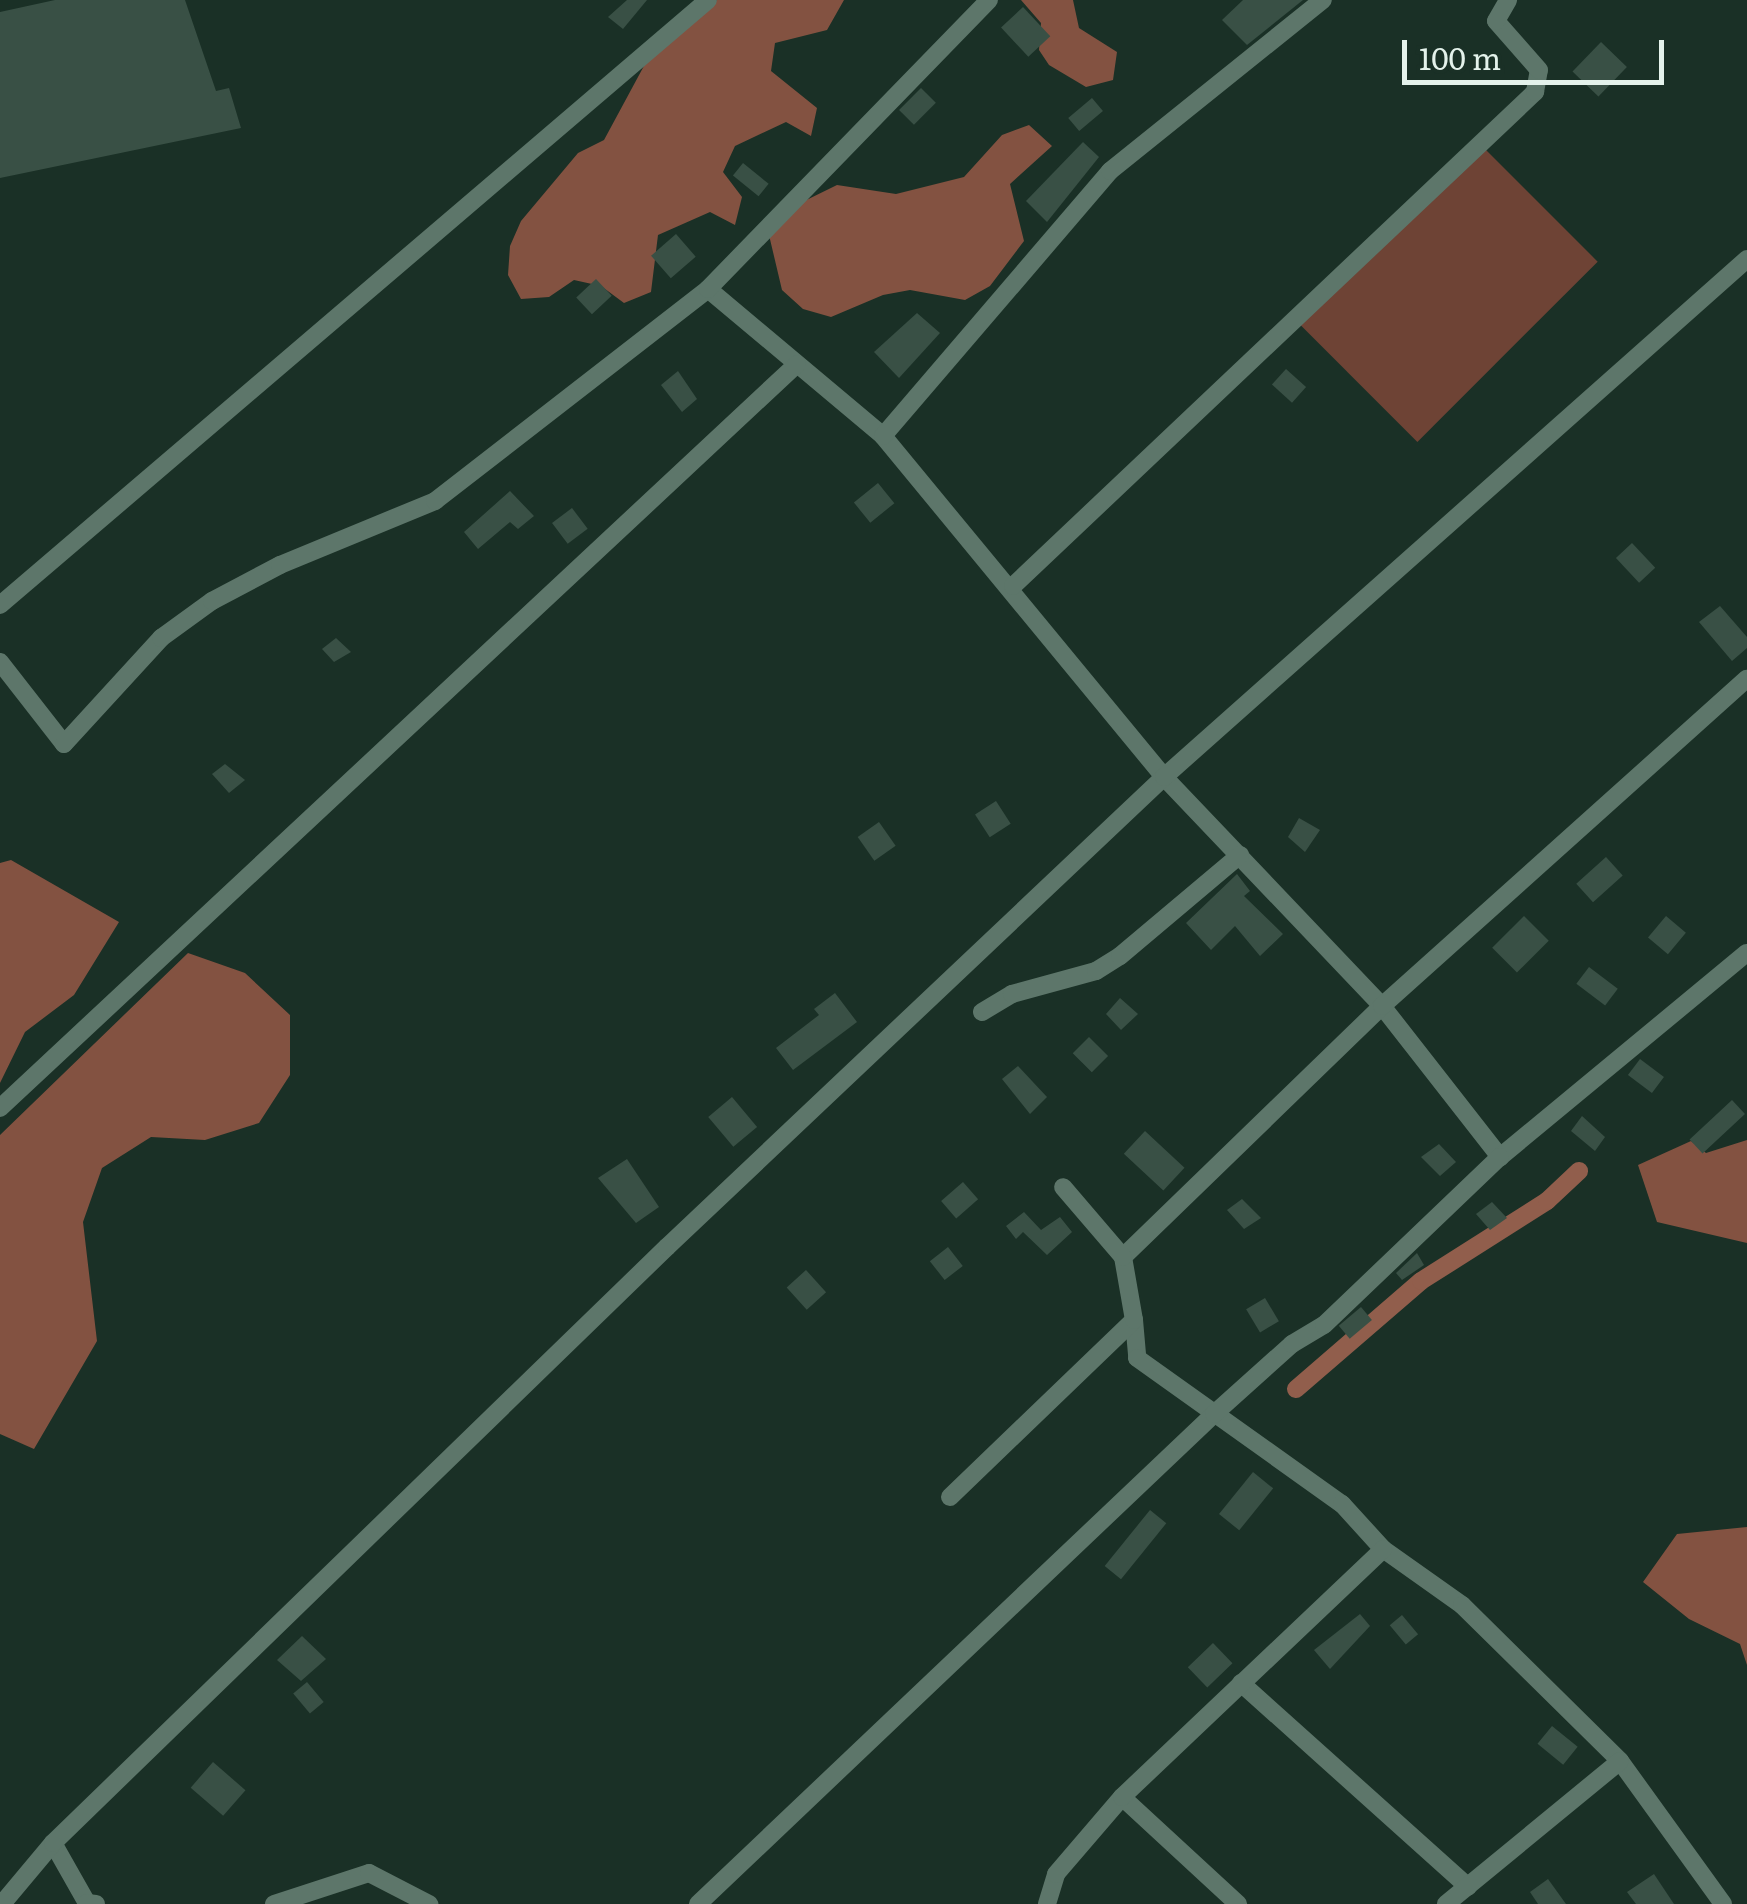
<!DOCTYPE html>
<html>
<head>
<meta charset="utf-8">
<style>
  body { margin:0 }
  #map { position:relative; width:1747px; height:1904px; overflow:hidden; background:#1a3026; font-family:Literata,serif }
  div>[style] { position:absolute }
  .green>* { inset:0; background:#6e4335; transform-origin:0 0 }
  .forest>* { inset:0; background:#835241 }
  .canal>* { height:18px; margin:-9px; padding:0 9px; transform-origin:9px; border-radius:9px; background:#915e4c }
  .building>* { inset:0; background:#395045; transform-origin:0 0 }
  .minor>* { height:18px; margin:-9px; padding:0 9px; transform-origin:9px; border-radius:9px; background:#5d766a }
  span { translate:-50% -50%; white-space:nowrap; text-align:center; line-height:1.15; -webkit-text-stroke:9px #1a3026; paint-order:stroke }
  .scale { position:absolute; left:1402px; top:40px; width:262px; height:45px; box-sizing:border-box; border:5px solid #e4f2eb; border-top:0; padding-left:12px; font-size:30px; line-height:35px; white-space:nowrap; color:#e4f2eb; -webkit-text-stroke:8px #1a3026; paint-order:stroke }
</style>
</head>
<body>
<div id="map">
  <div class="green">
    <i style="left:1481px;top:145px;width:165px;height:255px;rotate:45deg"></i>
  </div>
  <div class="forest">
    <i style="clip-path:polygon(717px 0,844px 0,827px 30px,775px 43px,771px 71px,817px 108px,811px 136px,786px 122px,735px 146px,723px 172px,742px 197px,735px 225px,710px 212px,658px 235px,651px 292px,624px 303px,601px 286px,574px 280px,549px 297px,521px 299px,508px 275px,510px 246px,521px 221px,578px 153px,604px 140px,645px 64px)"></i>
    <i style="clip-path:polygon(1073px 0,1079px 28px,1117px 52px,1113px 80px,1086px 87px,1049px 65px,1039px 50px,1041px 23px,1021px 0)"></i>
    <i style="clip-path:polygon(1029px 125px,1052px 146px,1010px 184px,1024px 241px,990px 286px,965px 300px,910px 290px,883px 295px,831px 317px,803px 309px,782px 290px,769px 235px,784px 211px,837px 185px,896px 194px,964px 177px,1002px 135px)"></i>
    <i style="clip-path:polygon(11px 860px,119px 922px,74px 995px,25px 1032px,0 1083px,0 863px)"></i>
    <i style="clip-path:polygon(188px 953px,245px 973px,290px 1015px,290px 1075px,259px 1123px,205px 1140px,151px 1137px,102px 1168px,83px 1222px,97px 1341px,34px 1449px,0 1434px,0 1135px)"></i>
    <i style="clip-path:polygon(1747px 1140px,1747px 1243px,1657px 1222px,1638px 1165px,1691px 1141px,1706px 1153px)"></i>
    <i style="clip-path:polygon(1747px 1527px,1747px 1665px,1740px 1644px,1689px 1619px,1643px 1582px,1677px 1534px)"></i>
  </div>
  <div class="canal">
    <i style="left:1296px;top:1389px;width:165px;rotate:-40.8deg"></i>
    <i style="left:1421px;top:1281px;width:149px;rotate:-32.4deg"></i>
    <i style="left:1547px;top:1201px;width:44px;rotate:-43.2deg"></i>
  </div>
  <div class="building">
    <i style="clip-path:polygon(55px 0,185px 0,216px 91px,229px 88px,241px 128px,0 178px,0 12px)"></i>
    <i style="clip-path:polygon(627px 0,647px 0,623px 29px,608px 17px)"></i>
    <i style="clip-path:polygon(1243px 0,1303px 0,1247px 45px,1222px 20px)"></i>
    <i style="left:1023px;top:7px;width:40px;height:30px;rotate:47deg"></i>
    <i style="left:1601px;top:42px;width:36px;height:41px;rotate:44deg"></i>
    <i style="left:921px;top:88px;width:21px;height:31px;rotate:45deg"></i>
    <i style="left:1092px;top:98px;width:17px;height:31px;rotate:50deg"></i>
    <i style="clip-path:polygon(1083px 142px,1099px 157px,1047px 222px,1026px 201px)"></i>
    <i style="left:743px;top:163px;width:33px;height:16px;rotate:39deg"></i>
    <i style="left:676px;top:234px;width:30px;height:33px;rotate:49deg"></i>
    <i style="left:596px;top:279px;width:23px;height:27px;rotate:47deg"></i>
    <i style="clip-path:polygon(917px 313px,940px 333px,899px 378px,874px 352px)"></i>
    <i style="left:1286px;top:369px;width:27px;height:21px;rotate:42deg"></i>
    <i style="clip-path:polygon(678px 371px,697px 399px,682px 412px,661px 385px)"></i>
    <i style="left:878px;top:483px;width:26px;height:31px;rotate:51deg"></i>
    <i style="clip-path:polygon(510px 491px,534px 516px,518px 529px,510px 522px,478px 549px,464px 532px)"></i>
    <i style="left:572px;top:508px;width:26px;height:25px;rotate:53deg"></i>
    <i style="left:1632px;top:543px;width:34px;height:22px;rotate:47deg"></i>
    <i style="clip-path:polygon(1720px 606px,1747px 637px,1747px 648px,1732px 661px,1699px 622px)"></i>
    <i style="clip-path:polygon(336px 638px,351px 652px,334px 662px,322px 649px)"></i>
    <i style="clip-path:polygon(225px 764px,245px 780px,229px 793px,212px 774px)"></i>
    <i style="left:996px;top:801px;width:27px;height:25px;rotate:57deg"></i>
    <i style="clip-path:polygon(1299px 818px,1320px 830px,1305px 852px,1288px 837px)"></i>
    <i style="left:879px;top:822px;width:29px;height:26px;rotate:55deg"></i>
    <i style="left:1606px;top:857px;width:25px;height:40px;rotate:48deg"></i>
    <i style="clip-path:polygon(1237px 874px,1250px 891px,1244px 896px,1283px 934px,1260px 956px,1235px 926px,1211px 950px,1186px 923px)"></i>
    <i style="left:1524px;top:916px;width:35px;height:45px;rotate:45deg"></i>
    <i style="left:1666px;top:916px;width:26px;height:28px;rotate:40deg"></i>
    <i style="left:1589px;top:967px;width:36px;height:21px;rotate:37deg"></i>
    <i style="clip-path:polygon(835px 993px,857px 1022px,793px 1070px,776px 1048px,819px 1015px,814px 1009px)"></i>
    <i style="clip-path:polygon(1120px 998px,1138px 1014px,1121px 1030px,1106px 1014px)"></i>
    <i style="left:1089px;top:1037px;width:27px;height:23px;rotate:45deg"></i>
    <i style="left:1640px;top:1059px;width:30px;height:20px;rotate:37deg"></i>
    <i style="clip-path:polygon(1018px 1066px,1047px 1097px,1030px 1114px,1002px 1079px)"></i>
    <i style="left:732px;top:1097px;width:39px;height:31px;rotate:50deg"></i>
    <i style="left:1732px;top:1100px;width:19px;height:58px;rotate:47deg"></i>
    <i style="clip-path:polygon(1582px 1116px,1605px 1137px,1595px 1151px,1571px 1131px)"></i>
    <i style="left:1145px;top:1131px;width:54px;height:31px;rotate:43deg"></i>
    <i style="clip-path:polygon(1439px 1144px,1456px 1162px,1440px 1176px,1421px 1157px)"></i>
    <i style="clip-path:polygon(627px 1159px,659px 1207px,636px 1223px,598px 1178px)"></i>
    <i style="left:963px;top:1182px;width:23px;height:29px;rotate:49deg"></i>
    <i style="clip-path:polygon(1242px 1199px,1261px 1218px,1244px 1229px,1227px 1210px)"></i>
    <i style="clip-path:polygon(1492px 1202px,1507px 1218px,1490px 1230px,1476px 1214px)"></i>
    <i style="clip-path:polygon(1024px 1212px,1041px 1230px,1060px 1217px,1072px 1232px,1047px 1255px,1023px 1232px,1016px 1239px,1006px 1226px)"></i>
    <i style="left:948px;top:1247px;width:24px;height:23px;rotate:52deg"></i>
    <i style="clip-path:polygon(1417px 1253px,1424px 1265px,1402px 1280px,1396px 1273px)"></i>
    <i style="left:806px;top:1270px;width:30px;height:26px;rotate:48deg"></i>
    <i style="left:1265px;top:1298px;width:27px;height:22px;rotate:59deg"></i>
    <i style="left:1361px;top:1307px;width:17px;height:29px;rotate:50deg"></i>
    <i style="left:1253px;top:1472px;width:26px;height:54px;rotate:39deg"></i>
    <i style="left:1150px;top:1510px;width:21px;height:72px;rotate:39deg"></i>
    <i style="clip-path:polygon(1360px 1614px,1370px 1626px,1330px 1669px,1314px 1650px)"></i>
    <i style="left:1402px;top:1615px;width:25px;height:16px;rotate:50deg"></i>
    <i style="clip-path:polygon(302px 1636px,326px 1659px,301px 1681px,277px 1660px)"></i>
    <i style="left:1213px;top:1643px;width:28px;height:35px;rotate:46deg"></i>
    <i style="left:307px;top:1682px;width:26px;height:18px;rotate:50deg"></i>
    <i style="left:1552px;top:1726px;width:33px;height:23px;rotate:39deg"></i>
    <i style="left:213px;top:1762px;width:43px;height:34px;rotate:41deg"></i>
    <i style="clip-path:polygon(1654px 1874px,1674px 1904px,1636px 1904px,1627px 1892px)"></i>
    <i style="clip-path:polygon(1548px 1879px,1566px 1904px,1538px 1904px,1530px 1892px)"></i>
  </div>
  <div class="minor">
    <i style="left:708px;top:289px;width:229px;rotate:40deg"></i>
    <i style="left:883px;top:436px;width:442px;rotate:50.5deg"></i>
    <i style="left:1164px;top:777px;width:316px;rotate:46.4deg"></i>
    <i style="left:1382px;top:1006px;width:192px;rotate:52deg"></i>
    <i style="left:1500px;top:1157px;width:320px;rotate:-39.6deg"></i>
    <i style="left:883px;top:436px;width:349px;rotate:-49.4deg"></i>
    <i style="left:1110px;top:171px;width:273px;rotate:-38.8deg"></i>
    <i style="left:1013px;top:586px;width:719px;rotate:-43.42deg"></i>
    <i style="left:1535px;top:92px;width:22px;rotate:-80deg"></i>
    <i style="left:1539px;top:70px;width:65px;rotate:-131.3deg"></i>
    <i style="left:1496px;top:21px;width:24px;rotate:-60deg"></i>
    <i style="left:0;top:605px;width:931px;rotate:-40.51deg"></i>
    <i style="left:0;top:662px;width:104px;rotate:52deg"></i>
    <i style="left:64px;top:744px;width:144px;rotate:-47.5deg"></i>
    <i style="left:161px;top:638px;width:63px;rotate:-36deg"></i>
    <i style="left:212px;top:601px;width:77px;rotate:-27.9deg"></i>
    <i style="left:280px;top:565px;width:168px;rotate:-22.4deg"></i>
    <i style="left:435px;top:501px;width:346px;rotate:-37.8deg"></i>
    <i style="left:708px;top:289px;width:403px;rotate:-45.8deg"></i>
    <i style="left:982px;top:1012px;width:35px;rotate:-31deg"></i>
    <i style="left:1012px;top:994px;width:87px;rotate:-15.3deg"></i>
    <i style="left:1096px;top:971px;width:28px;rotate:-32deg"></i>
    <i style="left:1120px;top:956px;width:157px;rotate:-40.1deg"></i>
    <i style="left:0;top:1108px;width:1090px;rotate:-43.03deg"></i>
    <i style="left:1123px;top:1257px;width:361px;rotate:-44.1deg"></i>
    <i style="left:1382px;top:1006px;width:490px;rotate:-41.9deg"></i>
    <i style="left:1134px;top:1320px;width:38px;rotate:85deg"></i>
    <i style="left:1137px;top:1358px;width:252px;rotate:35.5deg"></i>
    <i style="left:1342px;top:1504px;width:61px;rotate:47.7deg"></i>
    <i style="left:1383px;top:1549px;width:97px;rotate:35.3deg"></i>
    <i style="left:1462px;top:1605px;width:222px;rotate:44.6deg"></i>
    <i style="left:1620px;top:1761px;width:176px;rotate:54.2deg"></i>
    <i style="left:950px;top:1497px;width:255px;rotate:-43.9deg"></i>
    <i style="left:1134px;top:1320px;width:64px;rotate:-99.9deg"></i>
    <i style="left:1123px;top:1257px;width:92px;rotate:-130.6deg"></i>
    <i style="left:1241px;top:1683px;width:305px;rotate:41.9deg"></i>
    <i style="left:1122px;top:1797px;width:158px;rotate:42.7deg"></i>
    <i style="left:53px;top:1843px;width:69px;rotate:60.5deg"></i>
    <i style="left:87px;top:1903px;width:9px;rotate:6deg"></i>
    <i style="left:2px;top:1904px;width:80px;rotate:-50.1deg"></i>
    <i style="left:53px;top:1843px;width:856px;rotate:-44.15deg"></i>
    <i style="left:667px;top:1247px;width:684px;rotate:-43.4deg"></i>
    <i style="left:1164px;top:777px;width:780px;rotate:-41.62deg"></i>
    <i style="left:274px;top:1904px;width:100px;rotate:-18.1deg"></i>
    <i style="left:369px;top:1873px;width:68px;rotate:27.3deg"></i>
    <i style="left:698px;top:1904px;width:712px;rotate:-43.52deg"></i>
    <i style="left:1214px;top:1414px;width:105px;rotate:-41.9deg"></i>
    <i style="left:1292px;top:1344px;width:37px;rotate:-31deg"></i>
    <i style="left:1324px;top:1325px;width:243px;rotate:-43.7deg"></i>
    <i style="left:1047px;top:1904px;width:31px;rotate:-73deg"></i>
    <i style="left:1056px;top:1874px;width:101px;rotate:-49.4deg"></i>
    <i style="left:1122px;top:1797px;width:360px;rotate:-43.5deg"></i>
    <i style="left:1446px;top:1904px;width:225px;rotate:-39.4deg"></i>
  </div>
  <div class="scale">100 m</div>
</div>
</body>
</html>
